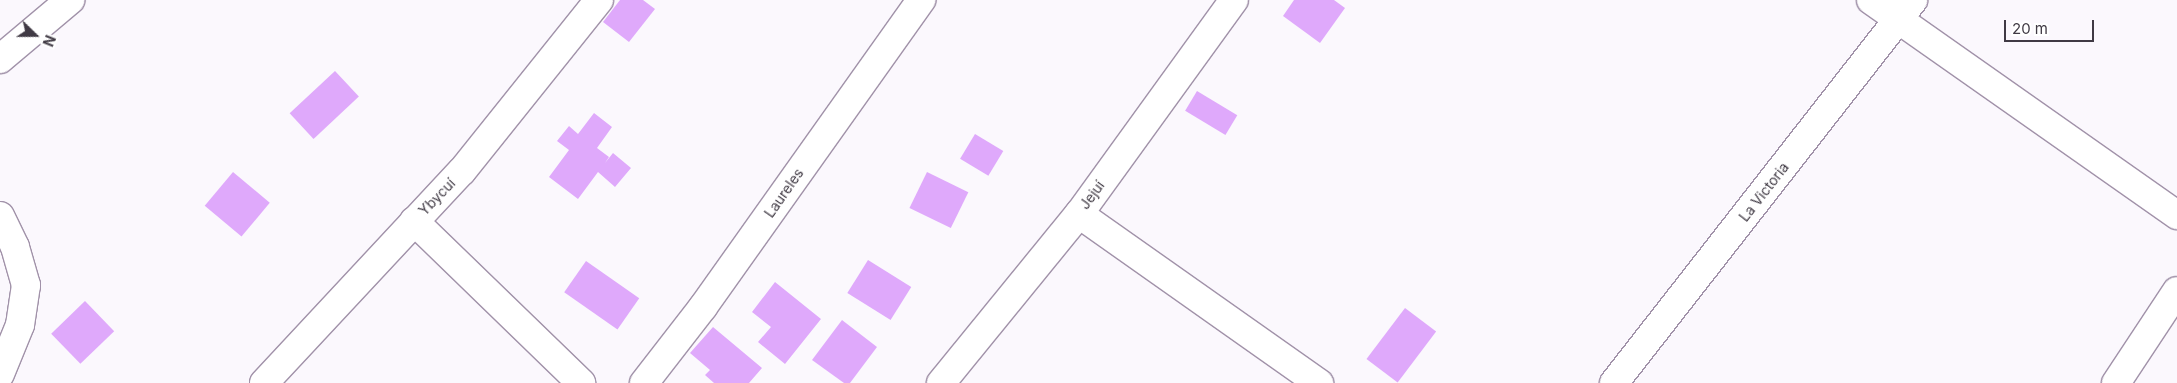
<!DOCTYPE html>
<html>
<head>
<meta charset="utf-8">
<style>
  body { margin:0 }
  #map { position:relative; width:2177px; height:383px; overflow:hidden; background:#fbf8fd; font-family:Inter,sans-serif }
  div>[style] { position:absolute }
  .building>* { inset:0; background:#dfa9fb; transform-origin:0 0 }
  .roads { filter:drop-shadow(1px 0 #a192a9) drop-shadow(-1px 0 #a192a9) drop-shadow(0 1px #a192a9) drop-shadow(0 -1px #a192a9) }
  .minor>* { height:28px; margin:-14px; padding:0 14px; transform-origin:14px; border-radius:14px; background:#fff }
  span { translate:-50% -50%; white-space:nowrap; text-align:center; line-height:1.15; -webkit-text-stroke:4px #fff; paint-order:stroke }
  .street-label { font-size:14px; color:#403a44 }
  .north { position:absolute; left:10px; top:10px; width:50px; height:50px; -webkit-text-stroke:4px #fff; paint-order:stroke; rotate:112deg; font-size:14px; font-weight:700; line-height:20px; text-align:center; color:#403a44 }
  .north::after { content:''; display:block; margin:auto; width:18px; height:22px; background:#403a44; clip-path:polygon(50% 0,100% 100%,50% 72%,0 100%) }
  .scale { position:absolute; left:2004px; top:20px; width:90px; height:22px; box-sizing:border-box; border:2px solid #403a44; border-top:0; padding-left:6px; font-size:15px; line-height:18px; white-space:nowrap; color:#403a44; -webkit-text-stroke:4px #fff; paint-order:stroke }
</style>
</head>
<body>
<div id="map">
  <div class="building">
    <i style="clip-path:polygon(620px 0,643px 0,655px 9px,629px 42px,603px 22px)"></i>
    <i style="clip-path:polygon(1294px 0,1334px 0,1345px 8px,1320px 43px,1283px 16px)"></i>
    <i style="left:335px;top:71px;width:35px;height:62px;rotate:47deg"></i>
    <i style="left:1197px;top:91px;width:47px;height:23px;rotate:31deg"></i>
    <i style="clip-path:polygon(594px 113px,612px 127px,597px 148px,609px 157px,605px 163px,613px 153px,631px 168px,615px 187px,598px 172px,578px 199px,549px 177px,569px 150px,557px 141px,569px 126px,578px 134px)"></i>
    <i style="left:975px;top:134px;width:33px;height:29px;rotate:31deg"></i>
    <i style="left:233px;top:172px;width:48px;height:44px;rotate:40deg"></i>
    <i style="left:927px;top:172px;width:46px;height:40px;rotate:26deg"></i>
    <i style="left:868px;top:260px;width:51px;height:39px;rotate:32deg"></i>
    <i style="left:586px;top:261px;width:65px;height:38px;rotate:35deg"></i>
    <i style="clip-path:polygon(775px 282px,821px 319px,785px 364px,758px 342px,771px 327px,752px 312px)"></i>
    <i style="left:85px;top:301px;width:42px;height:47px;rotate:46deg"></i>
    <i style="left:1405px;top:308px;width:39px;height:64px;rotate:37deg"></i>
    <i style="clip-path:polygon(842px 320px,877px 347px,850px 383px,844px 383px,812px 360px)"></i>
    <i style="clip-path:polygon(713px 327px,762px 368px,749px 383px,714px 383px,705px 375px,710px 370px,690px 353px)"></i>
  </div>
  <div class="roads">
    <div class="minor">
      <i style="left:1871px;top:0;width:374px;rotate:35.1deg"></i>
      <i style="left:0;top:59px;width:92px;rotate:-40.1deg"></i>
      <i style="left:1079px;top:214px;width:294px;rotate:35.2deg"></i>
      <i style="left:0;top:216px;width:34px;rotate:64deg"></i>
      <i style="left:15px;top:247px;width:40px;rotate:74deg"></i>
      <i style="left:26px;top:285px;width:40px;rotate:98.5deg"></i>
      <i style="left:20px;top:325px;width:53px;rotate:112.2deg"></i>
      <i style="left:414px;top:221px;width:233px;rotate:44.1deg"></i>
      <i style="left:264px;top:383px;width:290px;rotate:-47deg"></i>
      <i style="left:462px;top:171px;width:219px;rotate:-51.3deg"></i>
      <i style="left:644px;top:383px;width:96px;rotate:-52.2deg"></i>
      <i style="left:703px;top:307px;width:377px;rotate:-54.6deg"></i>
      <i style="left:941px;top:383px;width:218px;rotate:-50.8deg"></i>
      <i style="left:1079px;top:214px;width:264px;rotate:-54.1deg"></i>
      <i style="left:1614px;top:383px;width:486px;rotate:-52deg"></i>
      <i style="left:2116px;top:383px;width:110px;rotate:-56.5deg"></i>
    </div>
  </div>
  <div class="street-label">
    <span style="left:1764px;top:192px;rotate:-52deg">La Victoria</span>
    <span style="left:784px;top:193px;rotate:-55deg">Laureles</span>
    <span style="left:1092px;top:195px;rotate:-54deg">Jejuí</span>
    <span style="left:437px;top:197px;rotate:-46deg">Ybycuí</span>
  </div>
  <div class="north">N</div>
  <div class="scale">20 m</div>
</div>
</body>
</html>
